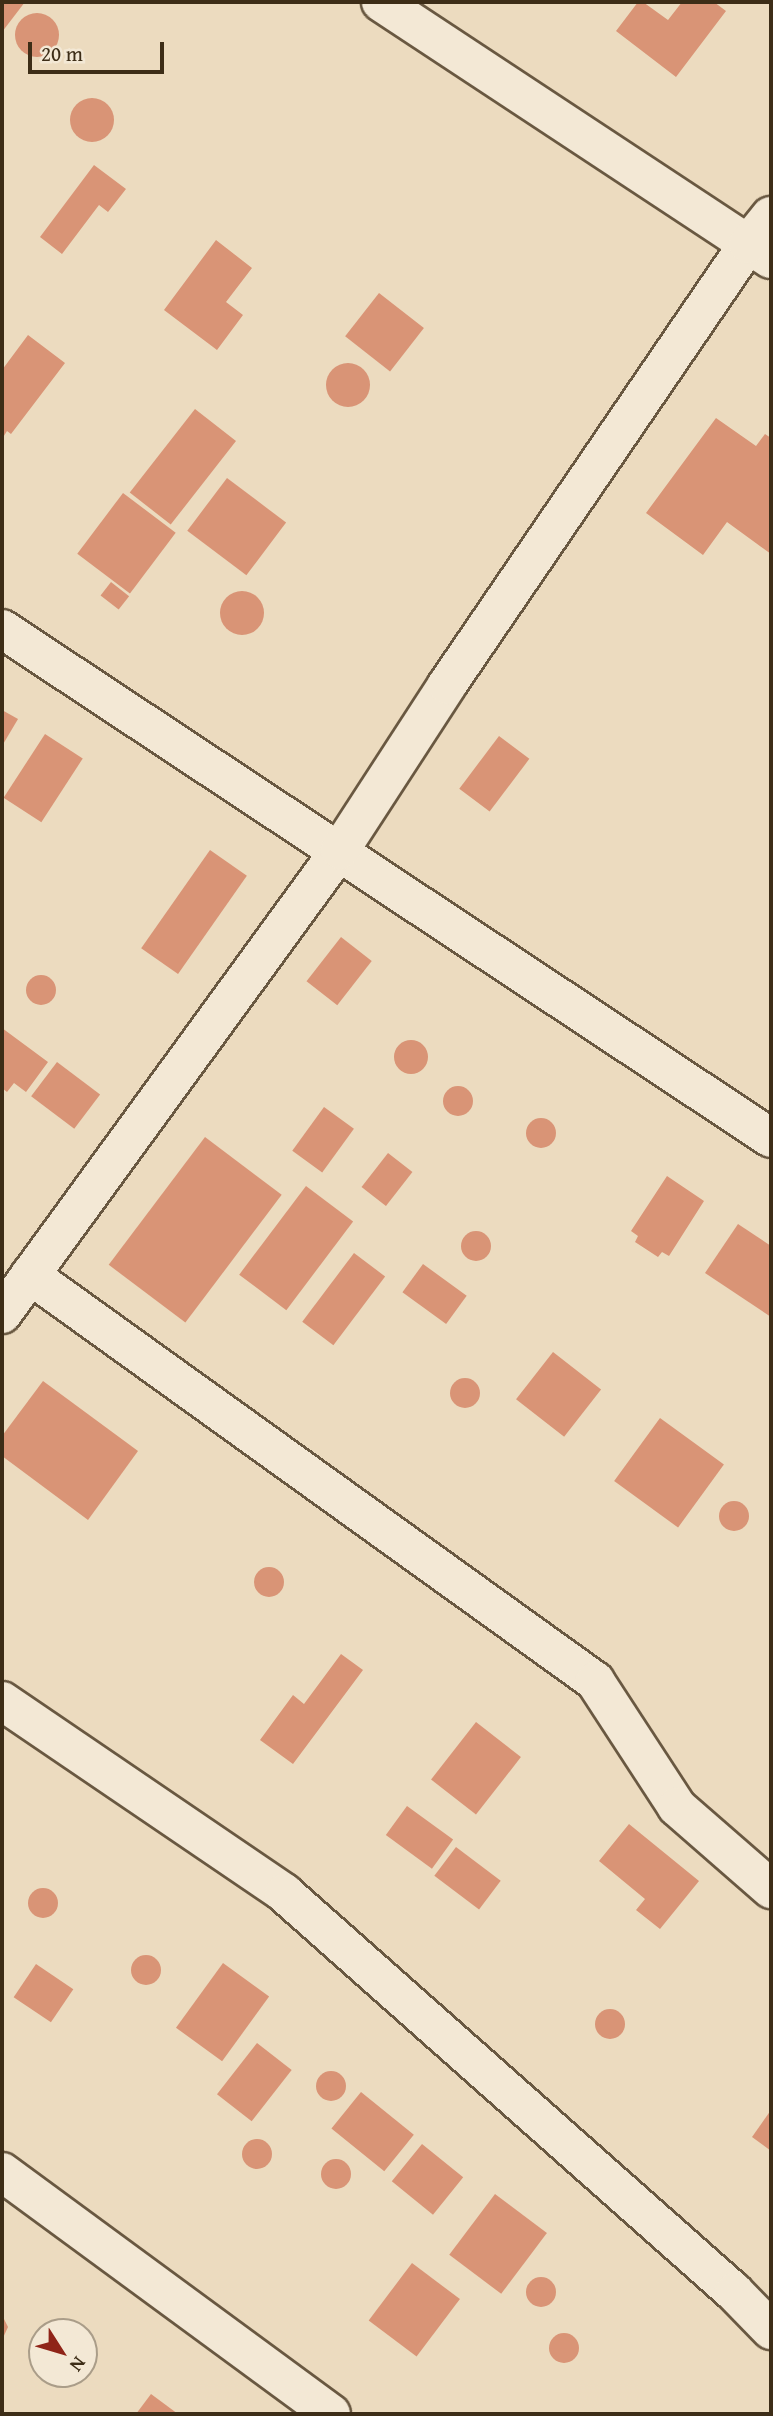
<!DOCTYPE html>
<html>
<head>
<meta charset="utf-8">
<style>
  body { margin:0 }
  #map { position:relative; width:773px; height:2416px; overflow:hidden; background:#ecdbbf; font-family:"Gentium Book Plus",serif }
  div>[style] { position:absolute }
  .building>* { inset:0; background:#d99476; transform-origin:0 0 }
  .round { border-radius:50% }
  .roads { filter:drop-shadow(2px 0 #695841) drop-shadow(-2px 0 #695841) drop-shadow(0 2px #695841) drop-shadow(0 -2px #695841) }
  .street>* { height:38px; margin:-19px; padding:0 19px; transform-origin:19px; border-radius:19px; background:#f3e8d5 }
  span { translate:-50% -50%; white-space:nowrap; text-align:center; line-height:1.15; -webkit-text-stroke:6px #f3e8d5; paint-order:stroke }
  .frame { position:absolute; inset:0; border:4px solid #3d2d17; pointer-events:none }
  .north { position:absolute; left:28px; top:2318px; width:70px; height:70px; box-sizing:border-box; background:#f3e8d5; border:2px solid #aa9d89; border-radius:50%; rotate:127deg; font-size:19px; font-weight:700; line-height:28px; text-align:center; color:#3d2d17 }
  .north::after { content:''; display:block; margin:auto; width:24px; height:32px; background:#8f2418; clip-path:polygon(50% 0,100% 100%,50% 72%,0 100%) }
  .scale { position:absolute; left:28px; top:42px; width:136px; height:32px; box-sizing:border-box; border:4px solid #3d2d17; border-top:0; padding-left:9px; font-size:21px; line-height:24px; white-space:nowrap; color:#3d2d17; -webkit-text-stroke:5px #f3e8d5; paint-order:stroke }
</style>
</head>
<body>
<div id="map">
  <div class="building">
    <i style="clip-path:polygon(2px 2px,25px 2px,2px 32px)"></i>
    <i style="clip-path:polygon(638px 2px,643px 2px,668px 20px,682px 2px,714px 2px,726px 11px,676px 77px,616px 31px)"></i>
    <i class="round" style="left:15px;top:13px;width:44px;height:44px"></i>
    <i class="round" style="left:70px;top:98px;width:44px;height:44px"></i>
    <i style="clip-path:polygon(94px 165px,126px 189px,108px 212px,99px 205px,62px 254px,40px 237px)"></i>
    <i style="clip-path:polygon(216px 240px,252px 268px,226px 302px,243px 315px,217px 350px,164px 310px)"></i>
    <i style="left:379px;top:293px;width:57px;height:55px;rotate:38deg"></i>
    <i style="clip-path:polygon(28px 335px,65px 363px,11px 434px,7px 431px,2px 439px,2px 370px)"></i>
    <i class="round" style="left:326px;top:363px;width:44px;height:44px"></i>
    <i style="left:195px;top:409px;width:52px;height:106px;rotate:38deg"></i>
    <i style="clip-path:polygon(716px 418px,756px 446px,765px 434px,771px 438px,771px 554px,727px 522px,703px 555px,646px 513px)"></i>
    <i style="left:227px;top:478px;width:74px;height:66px;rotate:37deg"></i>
    <i style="left:123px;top:493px;width:66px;height:76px;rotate:37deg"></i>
    <i style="left:111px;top:582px;width:23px;height:17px;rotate:38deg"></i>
    <i class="round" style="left:220px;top:591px;width:44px;height:44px"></i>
    <i style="clip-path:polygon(2px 710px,18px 719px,2px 746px)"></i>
    <i style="left:45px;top:734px;width:45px;height:76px;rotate:33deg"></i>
    <i style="left:499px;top:736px;width:38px;height:66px;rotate:37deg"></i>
    <i style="left:210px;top:850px;width:45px;height:120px;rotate:35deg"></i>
    <i style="left:341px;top:937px;width:39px;height:56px;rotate:38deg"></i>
    <i class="round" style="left:26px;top:975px;width:30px;height:30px"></i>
    <i style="clip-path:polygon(2px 1028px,48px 1062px,26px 1092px,14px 1083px,7px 1092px,2px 1088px)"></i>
    <i class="round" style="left:394px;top:1040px;width:34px;height:34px"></i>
    <i style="left:57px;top:1062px;width:54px;height:43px;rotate:37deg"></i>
    <i class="round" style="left:443px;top:1086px;width:30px;height:30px"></i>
    <i style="left:324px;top:1107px;width:37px;height:54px;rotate:36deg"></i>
    <i class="round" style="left:526px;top:1118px;width:30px;height:30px"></i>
    <i style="left:205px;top:1137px;width:96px;height:160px;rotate:37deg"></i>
    <i style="left:388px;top:1153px;width:31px;height:43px;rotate:38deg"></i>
    <i style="clip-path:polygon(667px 1176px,704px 1201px,669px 1256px,662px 1252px,658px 1257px,635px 1242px,638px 1236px,631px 1231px)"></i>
    <i style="left:306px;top:1186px;width:59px;height:111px;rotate:37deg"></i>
    <i style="clip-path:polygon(738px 1224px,771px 1246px,771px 1317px,705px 1273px)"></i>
    <i class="round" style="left:461px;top:1231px;width:30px;height:30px"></i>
    <i style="left:354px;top:1253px;width:39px;height:86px;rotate:37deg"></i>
    <i style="left:423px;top:1264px;width:54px;height:35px;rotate:36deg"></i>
    <i style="left:553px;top:1352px;width:61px;height:60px;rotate:38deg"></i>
    <i class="round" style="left:450px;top:1378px;width:30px;height:30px"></i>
    <i style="clip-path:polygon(43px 1381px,138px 1451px,88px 1520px,2px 1456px,2px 1436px)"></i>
    <i style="left:660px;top:1418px;width:79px;height:78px;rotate:36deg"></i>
    <i class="round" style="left:719px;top:1501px;width:30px;height:30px"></i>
    <i class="round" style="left:254px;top:1567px;width:30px;height:30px"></i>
    <i style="clip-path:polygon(341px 1654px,363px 1670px,293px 1764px,260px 1740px,293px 1695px,304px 1704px)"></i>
    <i style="left:476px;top:1722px;width:57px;height:73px;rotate:38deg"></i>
    <i style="left:407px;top:1806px;width:57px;height:36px;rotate:36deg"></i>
    <i style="clip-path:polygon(629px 1824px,699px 1881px,660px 1929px,636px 1910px,645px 1899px,599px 1861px)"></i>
    <i style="left:456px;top:1847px;width:56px;height:36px;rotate:37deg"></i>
    <i class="round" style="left:28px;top:1888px;width:30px;height:30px"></i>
    <i class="round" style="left:131px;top:1955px;width:30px;height:30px"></i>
    <i style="left:223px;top:1963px;width:57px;height:80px;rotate:36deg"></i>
    <i style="left:36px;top:1964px;width:45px;height:40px;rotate:34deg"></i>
    <i class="round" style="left:595px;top:2009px;width:30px;height:30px"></i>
    <i style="left:257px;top:2043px;width:44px;height:65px;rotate:38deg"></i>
    <i class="round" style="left:316px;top:2071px;width:30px;height:30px"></i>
    <i style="left:361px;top:2092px;width:68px;height:47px;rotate:39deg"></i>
    <i style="clip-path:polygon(771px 2110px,771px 2151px,752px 2137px)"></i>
    <i class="round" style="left:242px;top:2139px;width:30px;height:30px"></i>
    <i style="left:422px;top:2144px;width:53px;height:48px;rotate:39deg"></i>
    <i class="round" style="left:321px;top:2159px;width:30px;height:30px"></i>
    <i style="left:495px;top:2194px;width:65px;height:76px;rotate:37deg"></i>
    <i style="left:412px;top:2263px;width:60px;height:72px;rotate:37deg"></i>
    <i class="round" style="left:526px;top:2277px;width:30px;height:30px"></i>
    <i style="clip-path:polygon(2px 2315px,8px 2327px,2px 2340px)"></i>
    <i class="round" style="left:549px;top:2333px;width:30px;height:30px"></i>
    <i style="clip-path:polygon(151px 2394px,178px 2414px,136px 2414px)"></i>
  </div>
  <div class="roads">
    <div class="street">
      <i style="left:381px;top:2px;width:467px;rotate:33.4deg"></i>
      <i style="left:2px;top:629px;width:922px;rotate:33.5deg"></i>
      <i style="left:30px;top:1275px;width:696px;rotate:35.7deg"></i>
      <i style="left:595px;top:1681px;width:150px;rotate:56.9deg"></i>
      <i style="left:677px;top:1807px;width:125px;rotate:41.1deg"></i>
      <i style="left:2px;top:1314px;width:574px;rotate:-53.93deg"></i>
      <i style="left:340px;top:850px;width:197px;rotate:-57deg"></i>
      <i style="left:447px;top:685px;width:534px;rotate:-55.68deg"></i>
      <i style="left:748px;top:244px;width:36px;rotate:-51deg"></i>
      <i style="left:2px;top:1701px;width:341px;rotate:34.2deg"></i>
      <i style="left:284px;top:1893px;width:601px;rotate:41.56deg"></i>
      <i style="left:734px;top:2292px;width:53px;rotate:45.8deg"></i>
      <i style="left:2px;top:2172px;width:408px;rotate:36.3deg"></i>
    </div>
  </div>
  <div class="frame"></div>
  <div class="north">N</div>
  <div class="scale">20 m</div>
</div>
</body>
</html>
